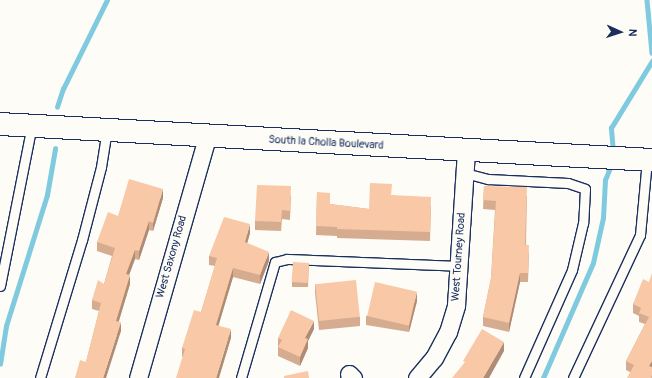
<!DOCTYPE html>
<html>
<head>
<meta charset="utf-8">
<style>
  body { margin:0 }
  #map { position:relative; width:652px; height:378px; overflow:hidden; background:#fdfcf7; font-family:Pangolin,sans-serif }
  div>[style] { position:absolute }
  .stream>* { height:4.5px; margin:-2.25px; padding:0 2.25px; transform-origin:2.25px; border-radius:2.25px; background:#7fcadf }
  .roads { filter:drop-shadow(1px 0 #1b2f5e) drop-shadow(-1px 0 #1b2f5e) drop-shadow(0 1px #1b2f5e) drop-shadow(0 -1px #1b2f5e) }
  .lane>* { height:9px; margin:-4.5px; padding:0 4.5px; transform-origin:4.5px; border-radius:4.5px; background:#fdfcf7 }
  .street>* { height:17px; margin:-8.5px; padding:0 8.5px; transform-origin:8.5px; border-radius:8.5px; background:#fdfcf7 }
  .secondary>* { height:22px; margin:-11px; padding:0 11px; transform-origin:11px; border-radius:11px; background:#fdfcf7 }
  .wall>* { inset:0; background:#d5ac90 }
  .shaded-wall>* { inset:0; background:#ae8c75 }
  .building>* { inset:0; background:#f8c8a7; transform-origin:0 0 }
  span { translate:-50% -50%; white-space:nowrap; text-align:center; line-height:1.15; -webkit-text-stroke:3.5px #fdfcf7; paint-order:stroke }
  .street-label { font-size:11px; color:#1b2f5e }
  .north { position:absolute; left:600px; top:12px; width:40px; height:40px; -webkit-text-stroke:3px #fdfcf7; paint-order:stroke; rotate:93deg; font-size:11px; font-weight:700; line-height:16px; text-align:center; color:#1b2f5e }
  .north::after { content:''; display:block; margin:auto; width:14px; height:18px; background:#1b2f5e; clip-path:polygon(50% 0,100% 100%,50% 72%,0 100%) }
</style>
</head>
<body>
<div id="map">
  <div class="stream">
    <i style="left:647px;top:0;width:53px;rotate:84.6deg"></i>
    <i style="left:57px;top:107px;width:19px;rotate:-72deg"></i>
    <i style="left:63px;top:89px;width:99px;rotate:-63.7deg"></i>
    <i style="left:613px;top:152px;width:24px;rotate:-95deg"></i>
    <i style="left:611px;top:128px;width:79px;rotate:-58.5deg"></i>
    <i style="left:0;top:364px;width:38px;rotate:-81deg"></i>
    <i style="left:6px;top:326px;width:137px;rotate:-72.6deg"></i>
    <i style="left:47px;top:195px;width:47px;rotate:-80.1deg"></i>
    <i style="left:543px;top:378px;width:125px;rotate:-66.5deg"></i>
    <i style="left:593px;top:263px;width:46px;rotate:-77.5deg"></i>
    <i style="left:603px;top:218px;width:38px;rotate:-87deg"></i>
    <i style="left:605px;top:180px;width:18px;rotate:-68deg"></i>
  </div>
  <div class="roads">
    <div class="lane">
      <i style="left:465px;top:173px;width:24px;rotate:15deg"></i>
      <i style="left:488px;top:179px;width:80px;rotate:2.9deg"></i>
      <i style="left:568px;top:183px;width:18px;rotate:19deg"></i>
      <i style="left:585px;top:189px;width:34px;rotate:93deg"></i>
      <i style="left:583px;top:223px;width:48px;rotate:103.2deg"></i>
      <i style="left:572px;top:270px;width:118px;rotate:114deg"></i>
      <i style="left:0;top:286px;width:164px;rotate:-78.8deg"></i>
      <i style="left:40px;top:378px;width:144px;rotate:-73.1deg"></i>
      <i style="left:82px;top:240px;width:75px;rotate:-75.4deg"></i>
      <i style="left:101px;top:167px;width:37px;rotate:-81deg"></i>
      <i style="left:241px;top:378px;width:121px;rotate:-73.7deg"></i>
      <i style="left:275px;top:262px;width:12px;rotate:-14deg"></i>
      <i style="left:287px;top:259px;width:173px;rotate:2.3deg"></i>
      <i style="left:573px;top:378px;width:158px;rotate:-64.9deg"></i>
      <i style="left:640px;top:235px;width:75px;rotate:-84.7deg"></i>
    </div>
    <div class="street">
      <i style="left:349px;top:374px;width:6px;rotate:45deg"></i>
      <i style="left:138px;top:378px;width:251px;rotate:-74deg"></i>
      <i style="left:417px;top:378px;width:26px;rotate:-50deg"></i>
      <i style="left:434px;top:358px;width:30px;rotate:-62deg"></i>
      <i style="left:448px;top:332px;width:28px;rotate:-73deg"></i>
      <i style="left:456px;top:305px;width:155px;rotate:-86.3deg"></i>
    </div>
    <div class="secondary">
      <i style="left:0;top:124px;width:653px;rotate:3.16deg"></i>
    </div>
  </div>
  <div class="wall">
    <i style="clip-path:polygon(484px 186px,527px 196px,526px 245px,529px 254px,528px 282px,520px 282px,509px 332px,483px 326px,483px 317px,491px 278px,495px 210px,483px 209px)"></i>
    <i style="clip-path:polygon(317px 192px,330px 204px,369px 209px,392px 195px,431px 206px,430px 241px,337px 238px,337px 236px,316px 235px)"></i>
    <i style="clip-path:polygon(291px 195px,290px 220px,282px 219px,281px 231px,255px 230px,255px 221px)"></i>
    <i style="clip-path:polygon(163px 198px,153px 231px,149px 230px,139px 260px,135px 259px,129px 275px,130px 284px,119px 321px,121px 331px,86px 362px,99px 311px,92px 309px,92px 300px,104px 284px,112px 256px,97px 251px,97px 242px,118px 216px)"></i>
    <i style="clip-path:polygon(250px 233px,247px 243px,269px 261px,260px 284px,233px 277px,218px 326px,231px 338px,182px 357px,182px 348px,201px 312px,215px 266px,209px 265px,209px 256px)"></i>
    <i style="clip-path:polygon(309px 263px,308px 287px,292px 287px,292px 282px)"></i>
    <i style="clip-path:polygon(649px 282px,652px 378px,630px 372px,626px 370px,626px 361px,645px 324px,639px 322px,639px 316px,633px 313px,633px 304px)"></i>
    <i style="clip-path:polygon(315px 284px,360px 317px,360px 326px,319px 330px,315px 293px)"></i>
    <i style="clip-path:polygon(417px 301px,409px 332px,366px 325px,366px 316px)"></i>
    <i style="clip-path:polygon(314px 329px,308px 341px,308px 348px,300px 366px,278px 356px,278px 338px)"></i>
  </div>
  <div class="shaded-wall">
    <i style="clip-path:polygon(163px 189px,163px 198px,153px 231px,153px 223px)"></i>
    <i style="clip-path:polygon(149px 221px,149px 230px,139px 260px,139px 251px)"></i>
    <i style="clip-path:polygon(250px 224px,250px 233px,245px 251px,245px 242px)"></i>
    <i style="clip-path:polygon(135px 250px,135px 259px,126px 283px,126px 274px)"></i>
    <i style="clip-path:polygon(269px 252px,269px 261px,260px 284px,260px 275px)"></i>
    <i style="clip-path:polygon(233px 268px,233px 277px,216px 334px,216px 325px)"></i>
    <i style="clip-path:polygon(520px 273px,520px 282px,509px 332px,509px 323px)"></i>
    <i style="clip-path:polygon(130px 275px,130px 284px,116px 330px,116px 321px)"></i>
    <i style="clip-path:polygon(417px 292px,417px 301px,409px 332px,409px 323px)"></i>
    <i style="clip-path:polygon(314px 321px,314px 329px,308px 341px,308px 348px,300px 366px,300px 357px,305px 338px)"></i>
    <i style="clip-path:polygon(121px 322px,121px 331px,106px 378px,103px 378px)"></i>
    <i style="clip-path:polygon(231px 329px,231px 338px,219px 378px,216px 378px)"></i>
    <i style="clip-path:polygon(504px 342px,504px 351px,489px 378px,483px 378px)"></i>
    <i style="clip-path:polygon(652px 361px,652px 370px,649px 366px)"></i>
  </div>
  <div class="building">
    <i style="clip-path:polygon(129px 179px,163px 189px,153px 223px,149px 221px,139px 251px,135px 250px,126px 274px,130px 275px,116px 321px,121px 322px,103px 378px,75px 378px,80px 360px,86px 362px,101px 303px,92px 300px,98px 280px,104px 284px,115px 248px,97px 242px,108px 212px,118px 216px)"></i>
    <i style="clip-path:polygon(370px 183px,392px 184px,391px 195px,431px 197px,430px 232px,337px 229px,337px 227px,316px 226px,317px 192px,330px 193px,330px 204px,369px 209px)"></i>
    <i style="clip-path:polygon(257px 185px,291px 186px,290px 211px,282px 210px,281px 222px,255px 221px)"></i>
    <i style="clip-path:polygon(484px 186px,527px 187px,525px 245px,529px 245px,528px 273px,520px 273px,509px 323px,483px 317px,491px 278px,496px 201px,483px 200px)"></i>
    <i style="clip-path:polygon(224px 217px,250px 224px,245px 242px,269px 252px,260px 275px,233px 268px,216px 325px,231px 329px,216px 378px,176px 378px,185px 349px,182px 348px,194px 310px,201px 312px,217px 258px,209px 256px)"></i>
    <i style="left:293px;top:262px;width:16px;height:20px;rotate:4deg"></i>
    <i style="clip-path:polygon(652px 273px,652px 361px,649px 366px,652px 367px,652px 375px,650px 378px,627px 378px,634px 365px,626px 361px,649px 317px,639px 313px,641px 308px,633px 304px,643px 279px,649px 282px)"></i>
    <i style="left:356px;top:280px;width:37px;height:41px;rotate:84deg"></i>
    <i style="left:375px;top:282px;width:43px;height:35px;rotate:13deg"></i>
    <i style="clip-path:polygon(291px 310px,314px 321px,305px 338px,308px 339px,300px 357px,278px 347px,282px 340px,278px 338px)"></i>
    <i style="clip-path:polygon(482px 329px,504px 342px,483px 378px,452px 378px,465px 362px,463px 361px)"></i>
    <i style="clip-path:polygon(308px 371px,309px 378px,284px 378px,284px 376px)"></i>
  </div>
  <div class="street-label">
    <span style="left:326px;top:143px;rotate:3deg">South la Cholla Boulevard</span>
    <span style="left:172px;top:257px;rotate:-74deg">West Saxony Road</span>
    <span style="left:459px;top:257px;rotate:-86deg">West Tourney Road</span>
  </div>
  <div class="north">N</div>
</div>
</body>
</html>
